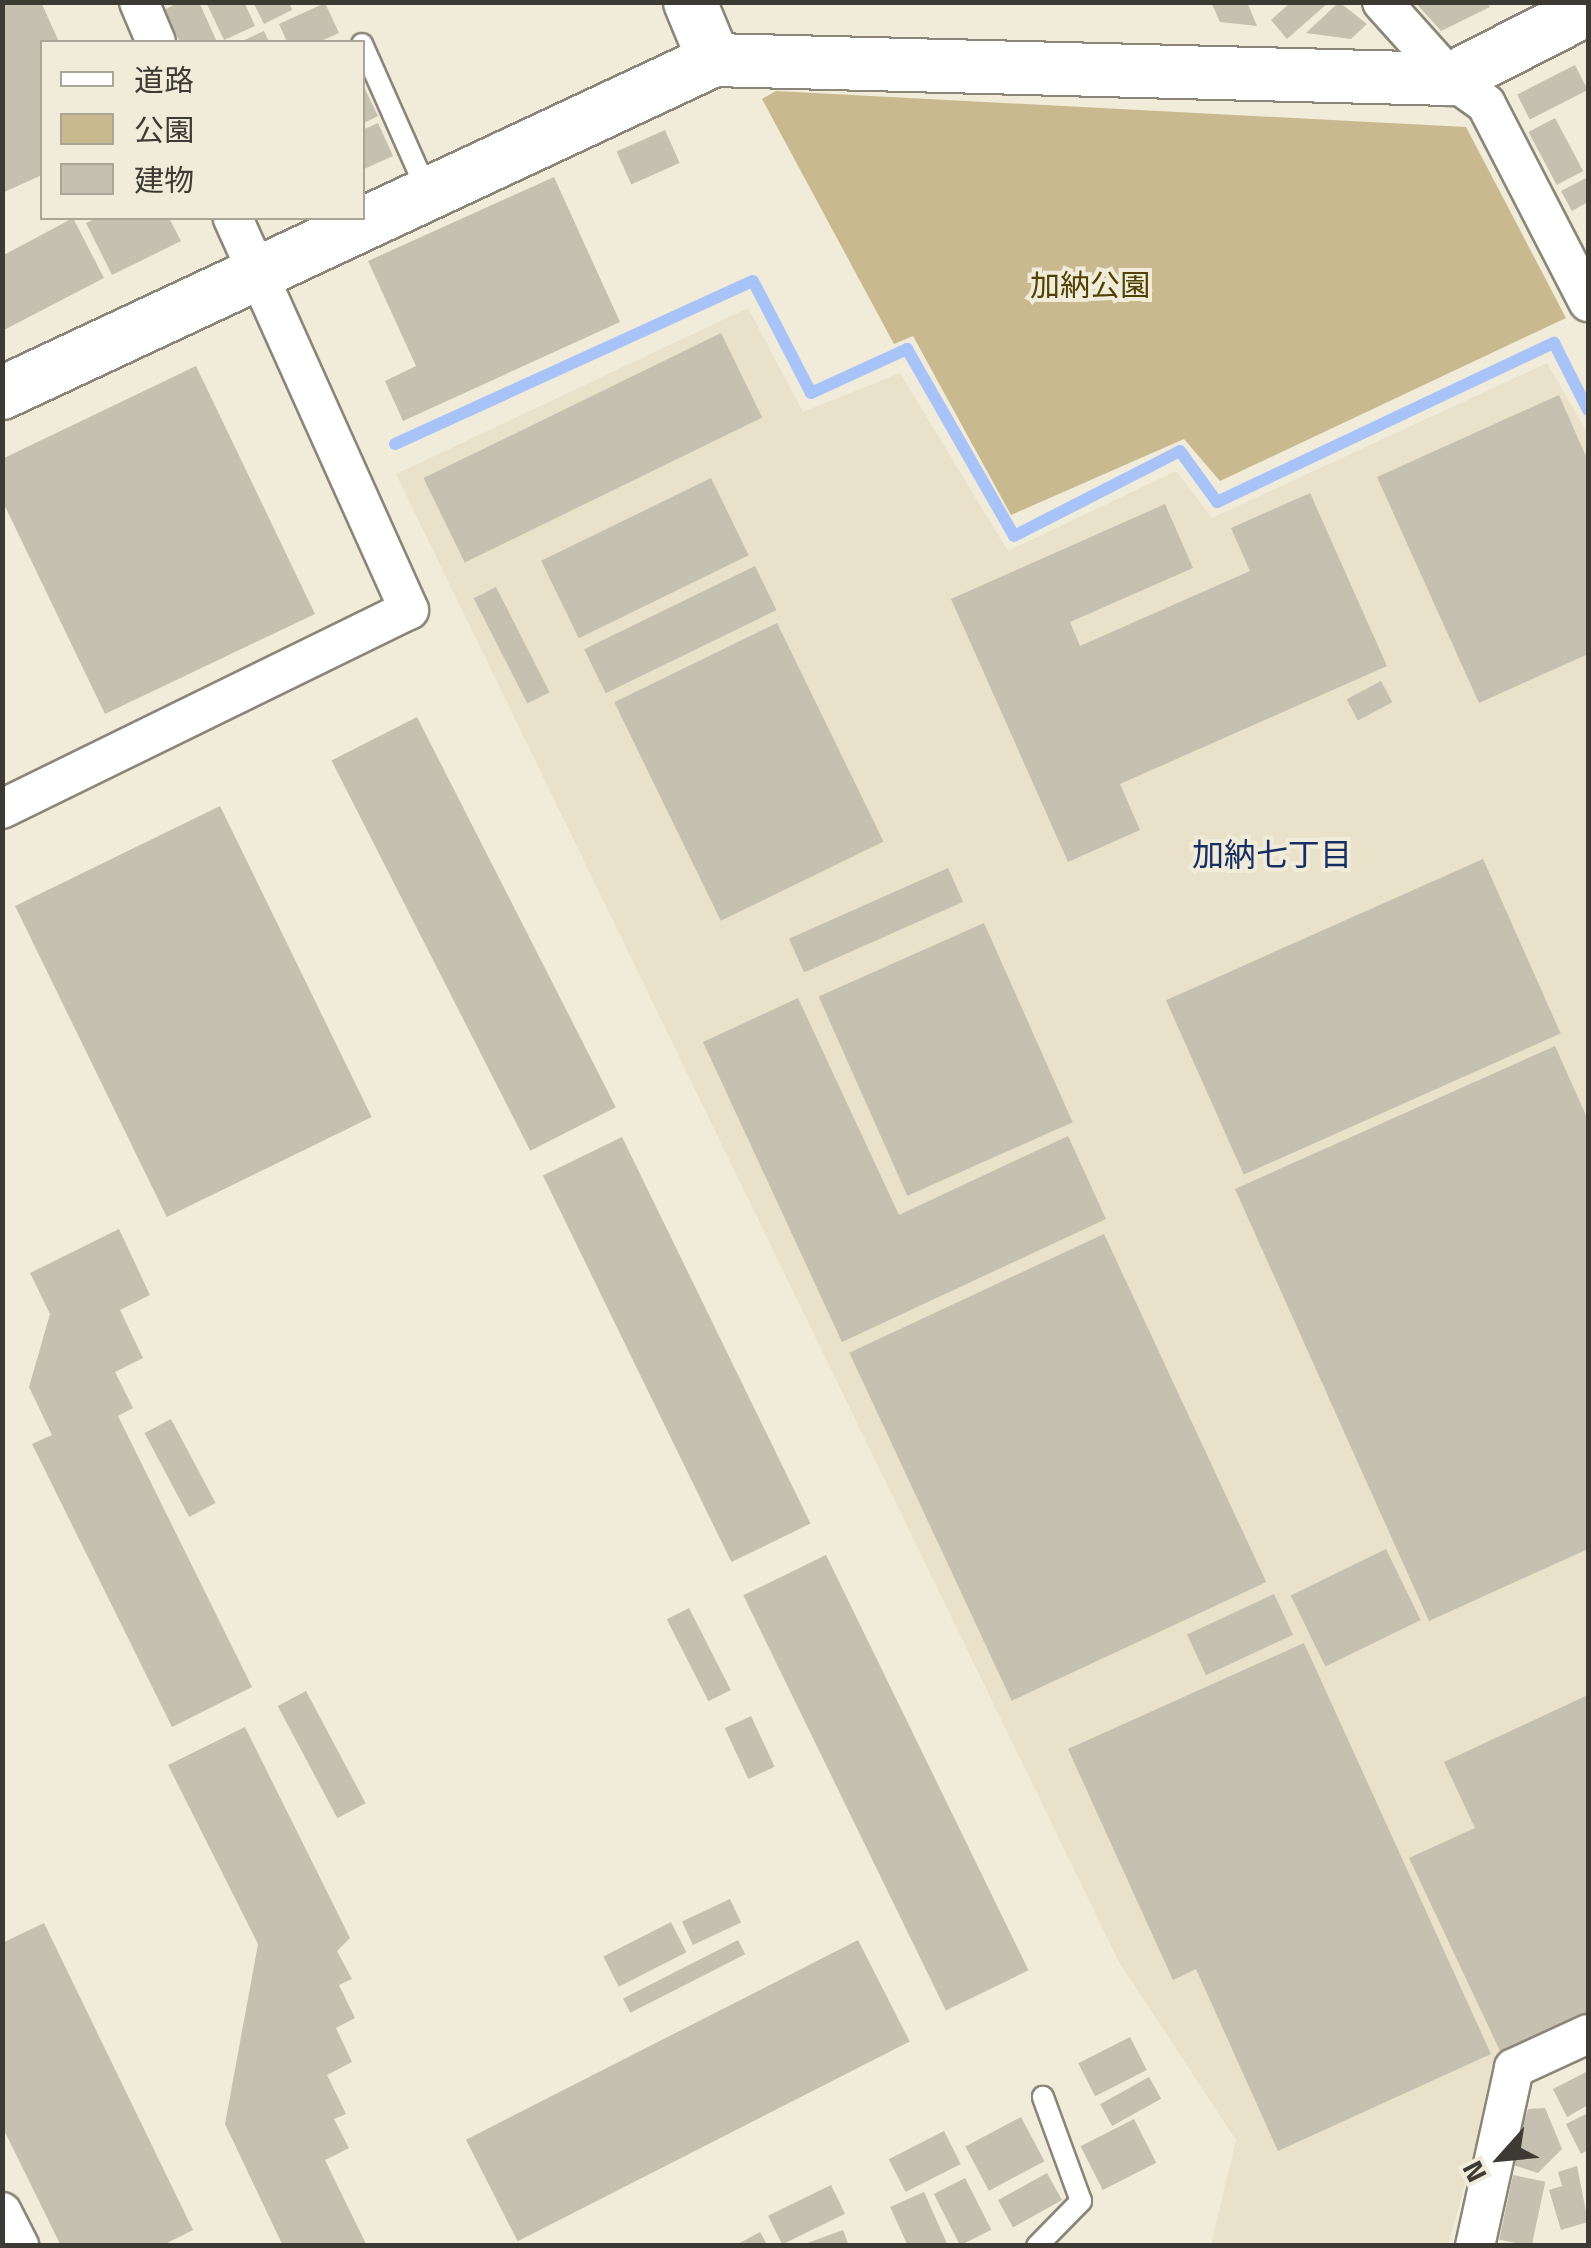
<!DOCTYPE html>
<html>
<head>
<meta charset="utf-8">
<style>
  body { margin:0 }
  #map { position:relative; width:1591px; height:2248px; overflow:hidden; background:#f1ecda; font-family:"Titillium Web","Noto Sans JP",sans-serif }
  div>[style] { position:absolute }
  .built>* { inset:0; background:#e9e1c9 }
  .green>* { inset:0; background:#c8ba8e }
  .stream>* { height:12px; margin:-6px; padding:0 6px; transform-origin:6px; border-radius:6px; background:#a8c3f7 }
  .building>* { inset:0; background:#c5c0af; transform-origin:0 0 }
  .roads { filter:drop-shadow(2px 0 #8b8677) drop-shadow(-2px 0 #8b8677) drop-shadow(0 2px #8b8677) drop-shadow(0 -2px #8b8677) }
  .lane>* { height:20px; margin:-10px; padding:0 10px; transform-origin:10px; border-radius:10px; background:#fff }
  .street>* { height:38px; margin:-19px; padding:0 19px; transform-origin:19px; border-radius:19px; background:#fff }
  .secondary>* { height:52px; margin:-26px; padding:0 26px; transform-origin:26px; border-radius:26px; background:#fff }
  span { translate:-50% -50%; white-space:nowrap; text-align:center; line-height:1.15; -webkit-text-stroke:8px #f1ecda; paint-order:stroke }
  .park-label { font-size:30px; color:#514102 }
  .neighbourhood-label { font-size:32px; color:#162e64 }
  .frame { position:absolute; inset:0; border:5px solid #3c3a33; pointer-events:none }
  .legend { position:absolute; left:40px; top:40px; width:325px; height:180px; box-sizing:border-box; background:#f1ecda; border:2px solid #a9a597; margin:0; padding:12px 18px; list-style:none; font-size:30px; color:#3c3a33 }
  .legend li { display:flex; align-items:center; gap:20px; height:50px }
  .legend b { width:50px; border:2px solid #a9a597 }
  .north { position:absolute; left:1451px; top:2108px; width:100px; height:100px; -webkit-text-stroke:8px #f1ecda; paint-order:stroke; rotate:243deg; font-size:28px; font-weight:700; line-height:40px; text-align:center; color:#3c3a33 }
  .north::after { content:''; display:block; margin:auto; width:35px; height:45px; background:#3c3a33; clip-path:polygon(50% 0,100% 100%,50% 72%,0 100%) }
</style>
</head>
<body>
<div id="map">
  <div class="built">
    <i style="clip-path:polygon(748px 308px,803px 412px,900px 373px,1008px 551px,1176px 471px,1212px 518px,1547px 363px,1588px 434px,1588px 2026px,1498px 2068px,1448px 2245px,1211px 2245px,1236px 2140px,1119px 1962px,396px 474px)"></i>
  </div>
  <div class="green">
    <i style="clip-path:polygon(776px 91px,1466px 127px,1566px 318px,1220px 481px,1184px 439px,1011px 515px,913px 336px,894px 344px,762px 99px)"></i>
  </div>
  <div class="stream">
    <i style="left:395px;top:444px;width:393px;rotate:-24.5deg"></i>
    <i style="left:753px;top:281px;width:126px;rotate:62.6deg"></i>
    <i style="left:811px;top:393px;width:106px;rotate:-24.6deg"></i>
    <i style="left:907px;top:349px;width:215px;rotate:60.2deg"></i>
    <i style="left:1014px;top:536px;width:186px;rotate:-27.1deg"></i>
    <i style="left:1180px;top:451px;width:63px;rotate:54deg"></i>
    <i style="left:1217px;top:502px;width:373px;rotate:-25.3deg"></i>
    <i style="left:1554px;top:343px;width:75px;rotate:63.1deg"></i>
  </div>
  <div class="building">
    <i style="clip-path:polygon(2px 2px,41px 2px,59px 42px,42px 42px,42px 175px,2px 193px)"></i>
    <i style="clip-path:polygon(180px 2px,199px 2px,217px 42px,180px 42px,164px 10px)"></i>
    <i style="clip-path:polygon(206px 2px,244px 2px,255px 26px,224px 40px)"></i>
    <i style="clip-path:polygon(253px 2px,289px 2px,292px 10px,264px 24px)"></i>
    <i style="clip-path:polygon(1211px 2px,1247px 2px,1257px 26px,1220px 22px)"></i>
    <i style="clip-path:polygon(1291px 2px,1329px 2px,1287px 39px,1271px 20px)"></i>
    <i style="clip-path:polygon(1339px 2px,1367px 24px,1351px 39px,1306px 33px)"></i>
    <i style="clip-path:polygon(1415px 2px,1486px 2px,1490px 7px,1441px 31px)"></i>
    <i style="clip-path:polygon(325px 3px,339px 33px,319px 42px,287px 42px,279px 24px)"></i>
    <i style="clip-path:polygon(264px 31px,269px 42px,240px 42px)"></i>
    <i style="left:1575px;top:65px;width:28px;height:65px;rotate:63deg"></i>
    <i style="clip-path:polygon(362px 83px,378px 116px,362px 124px)"></i>
    <i style="left:1555px;top:118px;width:60px;height:30px;rotate:62deg"></i>
    <i style="clip-path:polygon(378px 123px,393px 156px,362px 170px,362px 130px)"></i>
    <i style="left:665px;top:130px;width:36px;height:53px;rotate:66deg"></i>
    <i style="clip-path:polygon(554px 177px,620px 322px,403px 421px,385px 381px,416px 366px,368px 261px)"></i>
    <i style="clip-path:polygon(1588px 177px,1588px 202px,1572px 211px,1561px 191px)"></i>
    <i style="clip-path:polygon(73px 218px,104px 278px,2px 331px,2px 256px)"></i>
    <i style="clip-path:polygon(97px 218px,169px 218px,181px 241px,112px 275px,86px 223px)"></i>
    <i style="left:721px;top:333px;width:94px;height:331px;rotate:64deg"></i>
    <i style="clip-path:polygon(196px 366px,315px 614px,105px 714px,2px 500px,2px 459px)"></i>
    <i style="clip-path:polygon(1559px 395px,1588px 461px,1588px 654px,1479px 703px,1377px 477px)"></i>
    <i style="left:711px;top:478px;width:86px;height:189px;rotate:64deg"></i>
    <i style="clip-path:polygon(1310px 493px,1387px 666px,1120px 784px,1140px 830px,1068px 862px,951px 599px,1165px 504px,1193px 568px,1070px 622px,1080px 646px,1250px 571px,1231px 528px)"></i>
    <i style="left:755px;top:566px;width:49px;height:190px;rotate:64deg"></i>
    <i style="left:496px;top:587px;width:118px;height:25px;rotate:63deg"></i>
    <i style="left:777px;top:623px;width:243px;height:181px;rotate:64deg"></i>
    <i style="left:1381px;top:681px;width:24px;height:39px;rotate:62deg"></i>
    <i style="left:417px;top:717px;width:438px;height:96px;rotate:63deg"></i>
    <i style="left:220px;top:806px;width:346px;height:228px;rotate:64deg"></i>
    <i style="left:1483px;top:859px;width:191px;height:347px;rotate:66deg"></i>
    <i style="left:948px;top:868px;width:37px;height:174px;rotate:66deg"></i>
    <i style="left:984px;top:923px;width:218px;height:181px;rotate:66deg"></i>
    <i style="clip-path:polygon(798px 998px,899px 1215px,1068px 1136px,1106px 1219px,842px 1342px,703px 1042px)"></i>
    <i style="clip-path:polygon(1555px 1046px,1588px 1120px,1588px 1549px,1429px 1621px,1235px 1189px)"></i>
    <i style="left:622px;top:1137px;width:430px;height:88px;rotate:64deg"></i>
    <i style="clip-path:polygon(119px 1229px,150px 1295px,120px 1310px,143px 1358px,115px 1372px,133px 1408px,118px 1416px,252px 1687px,172px 1727px,32px 1444px,52px 1435px,29px 1387px,50px 1314px,30px 1273px)"></i>
    <i style="left:1104px;top:1234px;width:384px;height:281px;rotate:65deg"></i>
    <i style="left:171px;top:1419px;width:95px;height:30px;rotate:62deg"></i>
    <i style="left:1386px;top:1549px;width:79px;height:106px;rotate:64deg"></i>
    <i style="left:826px;top:1555px;width:462px;height:92px;rotate:64deg"></i>
    <i style="left:1274px;top:1594px;width:45px;height:96px;rotate:65deg"></i>
    <i style="left:689px;top:1608px;width:92px;height:25px;rotate:63deg"></i>
    <i style="clip-path:polygon(1304px 1643px,1491px 2054px,1278px 2151px,1196px 1969px,1173px 1980px,1068px 1749px)"></i>
    <i style="left:306px;top:1691px;width:127px;height:32px;rotate:62deg"></i>
    <i style="clip-path:polygon(1588px 1695px,1588px 2014px,1502px 2055px,1409px 1858px,1475px 1828px,1444px 1762px)"></i>
    <i style="left:751px;top:1716px;width:56px;height:29px;rotate:65deg"></i>
    <i style="clip-path:polygon(245px 1727px,350px 1938px,337px 1951px,352px 1979px,339px 1985px,355px 2018px,336px 2028px,352px 2062px,327px 2075px,346px 2114px,334px 2119px,349px 2148px,325px 2160px,367px 2246px,283px 2246px,225px 2124px,258px 1944px,168px 1765px)"></i>
    <i style="left:730px;top:1899px;width:26px;height:53px;rotate:65deg"></i>
    <i style="left:671px;top:1922px;width:34px;height:76px;rotate:63deg"></i>
    <i style="clip-path:polygon(44px 1923px,193px 2230px,161px 2246px,61px 2246px,2px 2126px,2px 1943px)"></i>
    <i style="left:738px;top:1940px;width:16px;height:129px;rotate:63deg"></i>
    <i style="left:858px;top:1940px;width:114px;height:440px;rotate:63deg"></i>
    <i style="left:1130px;top:2037px;width:37px;height:58px;rotate:63deg"></i>
    <i style="clip-path:polygon(1588px 2071px,1588px 2105px,1567px 2117px,1553px 2089px)"></i>
    <i style="left:1149px;top:2077px;width:25px;height:56px;rotate:61deg"></i>
    <i style="clip-path:polygon(1545px 2108px,1562px 2149px,1538px 2173px,1510px 2164px,1528px 2109px)"></i>
    <i style="clip-path:polygon(1588px 2113px,1588px 2150px,1581px 2154px,1566px 2124px)"></i>
    <i style="left:1021px;top:2117px;width:50px;height:63px;rotate:62deg"></i>
    <i style="left:1134px;top:2119px;width:49px;height:60px;rotate:63deg"></i>
    <i style="left:944px;top:2131px;width:37px;height:62px;rotate:63deg"></i>
    <i style="clip-path:polygon(1577px 2166px,1588px 2222px,1561px 2230px,1549px 2190px,1562px 2186px,1558px 2172px)"></i>
    <i style="left:1047px;top:2173px;width:31px;height:56px;rotate:61deg"></i>
    <i style="left:1513px;top:2175px;width:33px;height:66px;rotate:12deg"></i>
    <i style="left:965px;top:2178px;width:58px;height:35px;rotate:63deg"></i>
    <i style="left:831px;top:2185px;width:32px;height:70px;rotate:64deg"></i>
    <i style="clip-path:polygon(924px 2192px,948px 2246px,908px 2246px,890px 2207px)"></i>
    <i style="clip-path:polygon(843px 2230px,849px 2246px,802px 2246px,802px 2245px)"></i>
    <i style="clip-path:polygon(760px 2232px,768px 2246px,734px 2246px)"></i>
  </div>
  <div class="roads">
    <div class="lane">
      <i style="left:362px;top:44px;width:163px;rotate:66.1deg"></i>
      <i style="left:1037px;top:2246px;width:63px;rotate:-45.6deg"></i>
      <i style="left:1081px;top:2201px;width:111px;rotate:-110.1deg"></i>
    </div>
    <div class="street">
      <i style="left:139px;top:2px;width:43px;rotate:67deg"></i>
      <i style="left:1382px;top:2px;width:103px;rotate:48.1deg"></i>
      <i style="left:1451px;top:79px;width:43px;rotate:35.5deg"></i>
      <i style="left:1486px;top:104px;width:223px;rotate:62.7deg"></i>
      <i style="left:2px;top:809px;width:453px;rotate:-26.1deg"></i>
      <i style="left:409px;top:610px;width:430px;rotate:-114.2deg"></i>
      <i style="left:2px;top:2212px;width:38px;rotate:63deg"></i>
      <i style="left:1475px;top:2246px;width:182px;rotate:-77.6deg"></i>
      <i style="left:1514px;top:2068px;width:81px;rotate:-24.7deg"></i>
    </div>
    <div class="secondary">
      <i style="left:690px;top:2px;width:63px;rotate:67.5deg"></i>
      <i style="left:714px;top:60px;width:737px;rotate:1.48deg"></i>
      <i style="left:1451px;top:79px;width:154px;rotate:-27.1deg"></i>
      <i style="left:2px;top:393px;width:786px;rotate:-25.07deg"></i>
    </div>
  </div>
  <div class="park-label">
    <span style="left:1090px;top:285px">加納公園</span>
  </div>
  <div class="neighbourhood-label">
    <span style="left:1272px;top:854px">加納七丁目</span>
  </div>
  <div class="frame"></div>
  <ul class="legend">
  <li><b style="height:12px;background:#fff"></b>道路</li>
  <li><b style="height:28px;background:#c8ba8e"></b>公園</li>
  <li><b style="height:28px;background:#c5c0af"></b>建物</li>
  </ul>
  <div class="north">N</div>
</div>
</body>
</html>
